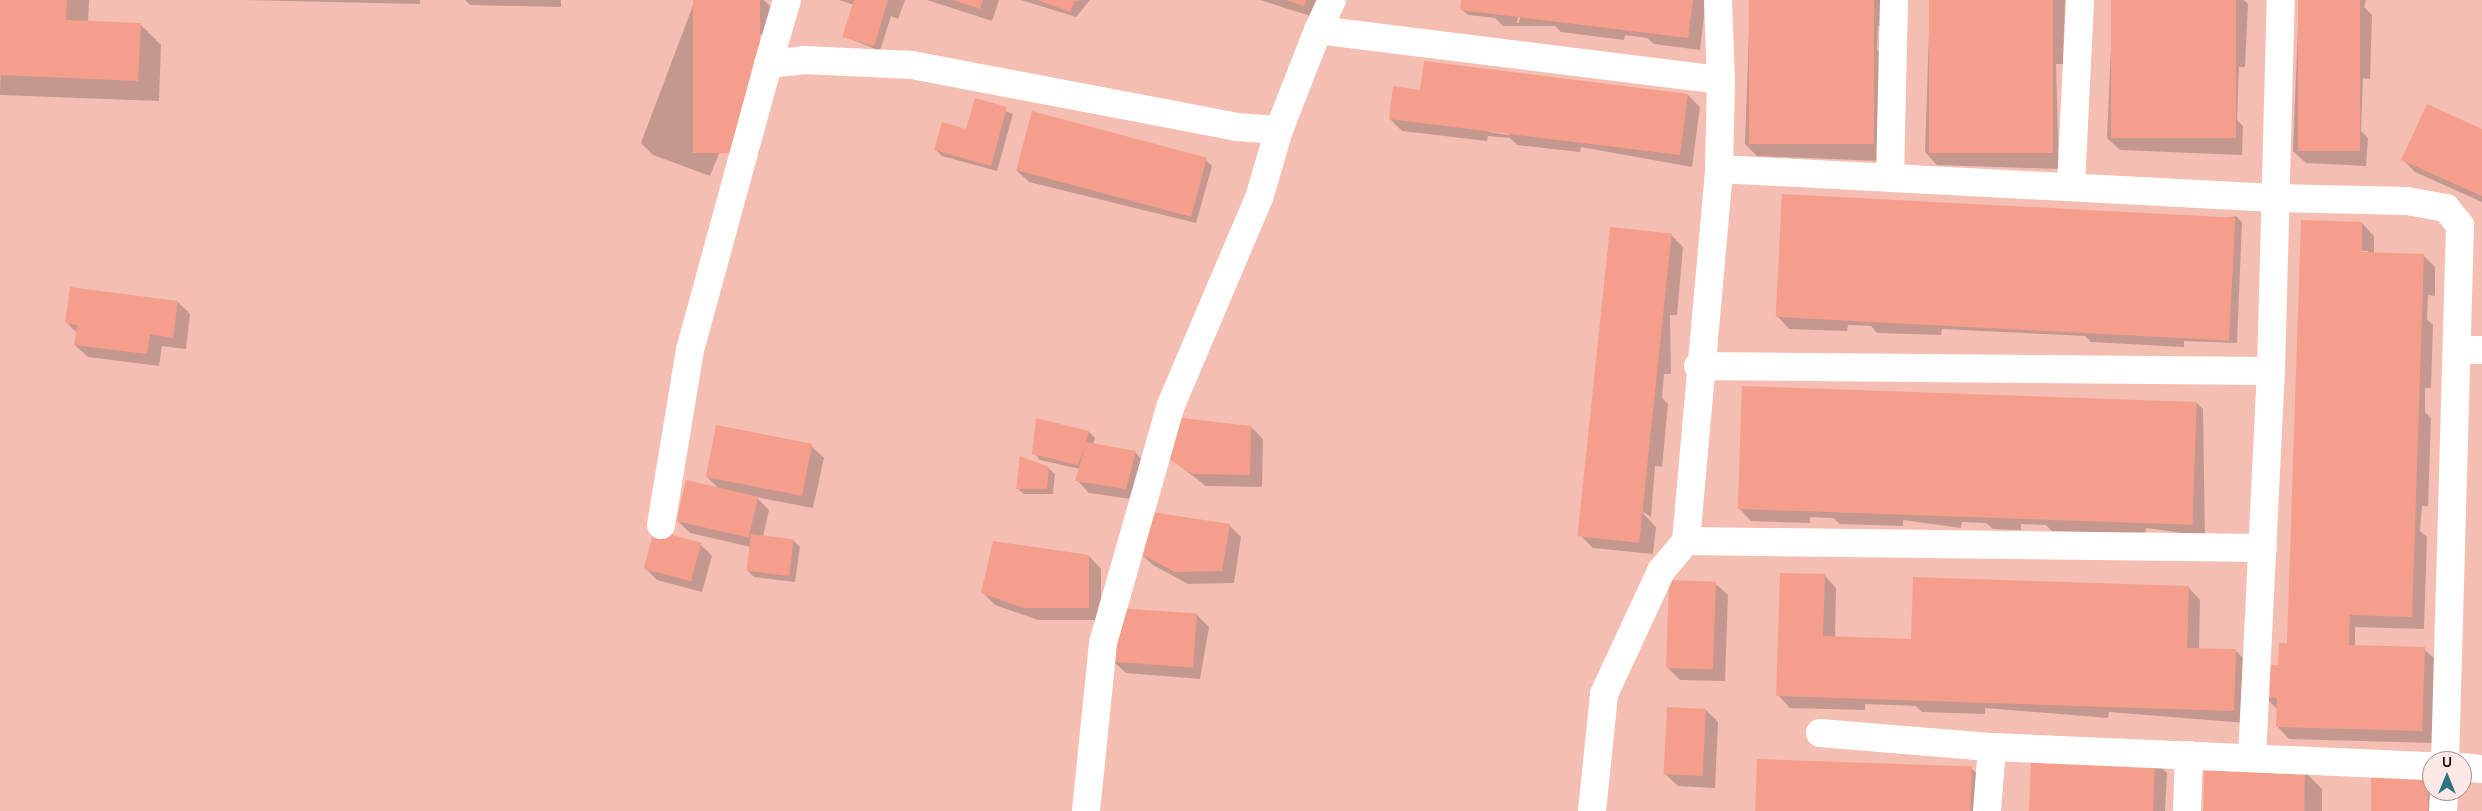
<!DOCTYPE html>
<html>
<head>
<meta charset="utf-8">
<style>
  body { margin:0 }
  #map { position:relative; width:2482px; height:811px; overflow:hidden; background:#f5beb3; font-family:Cabin,sans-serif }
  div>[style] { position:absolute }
  .shadow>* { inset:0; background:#0003 }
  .building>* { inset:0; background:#f69e8c; transform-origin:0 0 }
  .minor>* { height:28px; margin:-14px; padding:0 14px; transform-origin:14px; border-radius:14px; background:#fff }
  .tertiary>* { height:28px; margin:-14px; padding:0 14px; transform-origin:14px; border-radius:14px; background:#fff }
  span { translate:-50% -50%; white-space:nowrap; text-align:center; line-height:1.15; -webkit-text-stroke:4px #fce9e5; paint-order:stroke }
  .north { position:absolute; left:2422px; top:751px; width:50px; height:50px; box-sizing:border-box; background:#fce9e5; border:1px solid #a48d8a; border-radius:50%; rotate:0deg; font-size:14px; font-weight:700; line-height:20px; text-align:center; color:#210301 }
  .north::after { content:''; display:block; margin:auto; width:18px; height:22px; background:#2c7280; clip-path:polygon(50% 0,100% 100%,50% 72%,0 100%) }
</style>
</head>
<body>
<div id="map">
  <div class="shadow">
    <i style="clip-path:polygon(2px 0,89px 0,88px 22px,140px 24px,161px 45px,159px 101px,0 95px)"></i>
    <i style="clip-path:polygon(246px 0,420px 0,420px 4px)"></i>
    <i style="clip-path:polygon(465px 0,561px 0,561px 7px,470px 5px)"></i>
    <i style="clip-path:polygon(695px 0,764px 0,773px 9px,763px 35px,756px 33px,746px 57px,753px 63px,730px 123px,723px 120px,713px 145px,720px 151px,710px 176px,653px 155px,641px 143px)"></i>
    <i style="clip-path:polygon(839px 0,905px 0,898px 19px,891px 16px,880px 51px,844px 36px,854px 5px)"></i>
    <i style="clip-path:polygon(927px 0,999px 0,992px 21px)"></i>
    <i style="clip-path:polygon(1021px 0,1090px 0,1076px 17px)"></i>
    <i style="clip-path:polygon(1260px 0,1322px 0,1317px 18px)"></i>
    <i style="clip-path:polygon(evenodd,1462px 0,1706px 0,1700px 50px,1654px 44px,1647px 38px,1625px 35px,1624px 40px,1561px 32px,1555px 26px,1503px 26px,1495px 18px,1468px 15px,1461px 9px,1462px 0,1519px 9px,1521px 9px,1519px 23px,1517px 23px,1519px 9px)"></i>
    <i style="clip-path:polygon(1750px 0,1886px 0,1885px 26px,1878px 26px,1877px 50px,1883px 56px,1879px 161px,1757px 156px,1745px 144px)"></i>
    <i style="clip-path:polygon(1930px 0,2065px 0,2063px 64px,2056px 64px,2059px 169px,1937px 165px,1925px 152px)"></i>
    <i style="clip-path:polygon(2113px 0,2244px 0,2248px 4px,2245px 67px,2239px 67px,2237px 120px,2243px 126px,2242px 155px,2120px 150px,2107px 138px)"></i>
    <i style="clip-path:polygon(2299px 0,2366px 0,2364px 7px,2372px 15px,2370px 79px,2363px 78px,2361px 131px,2368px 138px,2366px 166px,2306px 163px,2293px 151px)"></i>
    <i style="clip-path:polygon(evenodd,1421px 91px,1688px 95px,1700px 107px,1692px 167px,1581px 147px,1580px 152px,1517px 145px,1510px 138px,1488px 136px,1487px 141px,1402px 131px,1390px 119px,1421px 91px,1489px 130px,1509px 132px,1509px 135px,1489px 132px,1489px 130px)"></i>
    <i style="clip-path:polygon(975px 99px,1013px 114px,997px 171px,942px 156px,936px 150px,967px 130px)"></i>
    <i style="clip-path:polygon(2482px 130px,2482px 202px,2415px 172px,2403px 160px)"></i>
    <i style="clip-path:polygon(1206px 160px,1212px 166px,1196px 223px,1029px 182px,1016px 170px)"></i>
    <i style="clip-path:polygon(evenodd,2236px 216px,2242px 222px,2237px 343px,2184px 341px,2184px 347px,2091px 342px,2085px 336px,1942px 329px,1941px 335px,1877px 333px,1871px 326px,1848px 325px,1847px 331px,1789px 329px,1777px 316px,2236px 216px,1942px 323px,2083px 329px,2083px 332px,1942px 325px,1942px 323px)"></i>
    <i style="clip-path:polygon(evenodd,2302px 221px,2362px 223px,2374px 236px,2374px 254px,2423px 255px,2435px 267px,2435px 296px,2428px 295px,2427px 319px,2433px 325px,2431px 388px,2425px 388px,2425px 412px,2431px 418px,2428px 506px,2422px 506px,2420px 531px,2427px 537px,2424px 629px,2355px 627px,2355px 646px,2424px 649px,2437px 661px,2434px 743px,2289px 739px,2277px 726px,2278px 710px,2266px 698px,2268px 666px,2279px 666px,2280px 644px,2290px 644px,2302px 221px,2312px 249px,2368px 251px,2368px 254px,2312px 252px,2312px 249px)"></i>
    <i style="clip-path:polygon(1671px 235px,1683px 247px,1677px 315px,1670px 315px,1671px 374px,1664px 374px,1662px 398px,1668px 404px,1662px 467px,1655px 466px,1651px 517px,1639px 509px,1656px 527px,1653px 554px,1593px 548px,1581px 536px)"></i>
    <i style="clip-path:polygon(178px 302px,190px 314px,186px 349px,162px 346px,159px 366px,88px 357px,75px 345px,77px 333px,67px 323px)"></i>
    <i style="clip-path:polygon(2197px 403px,2203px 409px,2205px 536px,2146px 528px,2145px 534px,2052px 531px,2046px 525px,2021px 524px,2021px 530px,1993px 529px,1986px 523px,1962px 522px,1961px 528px,1903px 520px,1903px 526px,1840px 524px,1833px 518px,1810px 517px,1810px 523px,1751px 521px,1739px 508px)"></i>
    <i style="clip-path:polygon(1037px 420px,1089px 432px,1095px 438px,1093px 444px,1135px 452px,1147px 465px,1138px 500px,1089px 493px,1077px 480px,1080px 469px,1040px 460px,1034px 453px)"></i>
    <i style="clip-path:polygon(1251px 427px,1263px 439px,1262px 487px,1206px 486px,1171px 459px)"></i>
    <i style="clip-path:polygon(811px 446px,824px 458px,813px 508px,756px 497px,769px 510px,763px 537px,793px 540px,800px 547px,795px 582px,754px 577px,748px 571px,751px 547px,690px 533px,678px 521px,719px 489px,707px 477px)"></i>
    <i style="clip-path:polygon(1048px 468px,1055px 474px,1053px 494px,1024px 494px,1017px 488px)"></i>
    <i style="clip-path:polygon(1229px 525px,1241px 537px,1234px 583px,1188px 584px,1153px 565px,1140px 553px)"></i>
    <i style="clip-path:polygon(700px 544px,712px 556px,702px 592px,657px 580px,645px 568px)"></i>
    <i style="clip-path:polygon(1089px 556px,1101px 569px,1101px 620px,1038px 620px,995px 605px,983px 593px)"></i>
    <i style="clip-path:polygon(1824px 575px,1836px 588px,1835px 637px,1912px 640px,2188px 587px,2200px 600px,2199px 650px,2236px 651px,2248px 663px,2246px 723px,2109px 712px,2108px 718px,1985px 708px,1985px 714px,1922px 712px,1916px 706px,1865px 704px,1865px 710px,1790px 708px,1778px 695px)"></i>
    <i style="clip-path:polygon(1715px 583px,1728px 595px,1725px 681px,1680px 680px,1668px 668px)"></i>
    <i style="clip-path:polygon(1196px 614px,1209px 627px,1200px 679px,1126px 673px,1113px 661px)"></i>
    <i style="clip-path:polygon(1706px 710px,1718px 722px,1715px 788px,1678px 786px,1665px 774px)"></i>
    <i style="clip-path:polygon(2154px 760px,2167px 773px,2165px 811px,2030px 811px)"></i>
    <i style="clip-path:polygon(1971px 768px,1984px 780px,1982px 811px,1757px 811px)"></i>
    <i style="clip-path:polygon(2305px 772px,2322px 789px,2322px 811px,2204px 811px)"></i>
    <i style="clip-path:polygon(2427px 775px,2439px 811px,2372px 811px)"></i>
  </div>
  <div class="building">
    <i style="clip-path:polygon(0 0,67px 0,66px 20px,141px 23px,138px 81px,0 75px)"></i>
    <i style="left:693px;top:0;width:67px;height:153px"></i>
    <i style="clip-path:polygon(854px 0,888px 0,874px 46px,842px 37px)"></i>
    <i style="clip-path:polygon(953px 0,983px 0,980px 9px)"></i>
    <i style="clip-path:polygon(1037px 0,1082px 0,1074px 2px,1070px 12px)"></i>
    <i style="clip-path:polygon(1286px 0,1306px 0,1304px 6px)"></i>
    <i style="clip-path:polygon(1461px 0,1693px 0,1688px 38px,1460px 10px)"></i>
    <i style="left:1749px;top:0;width:125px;height:144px"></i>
    <i style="left:1929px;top:0;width:124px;height:153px"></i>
    <i style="left:2111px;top:0;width:125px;height:138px"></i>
    <i style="left:2298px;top:0;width:62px;height:151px"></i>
    <i style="clip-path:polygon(1424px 61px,1688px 94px,1680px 155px,1389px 119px,1393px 86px,1420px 90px)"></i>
    <i style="clip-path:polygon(975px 98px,1007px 107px,991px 166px,934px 150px,942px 122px,966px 129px)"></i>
    <i style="clip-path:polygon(2427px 104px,2482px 129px,2482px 196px,2401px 160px)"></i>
    <i style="left:1032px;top:111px;width:181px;height:61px;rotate:15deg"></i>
    <i style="left:1782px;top:194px;width:454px;height:123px;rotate:3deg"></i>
    <i style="clip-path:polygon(2301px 220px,2362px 222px,2362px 252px,2424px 254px,2412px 617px,2350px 615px,2349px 645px,2425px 647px,2422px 731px,2276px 727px,2277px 698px,2265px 698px,2266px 665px,2278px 665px,2279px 643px,2287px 643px)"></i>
    <i style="left:1610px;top:227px;width:62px;height:311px;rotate:6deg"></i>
    <i style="clip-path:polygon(70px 287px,178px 301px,173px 338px,150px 334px,147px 354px,74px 345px,77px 325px,65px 323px)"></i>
    <i style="left:1742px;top:386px;width:455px;height:123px;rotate:2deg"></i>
    <i style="clip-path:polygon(1174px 417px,1251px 426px,1250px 475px,1193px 474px,1169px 459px)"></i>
    <i style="clip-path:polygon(1036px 418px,1089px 431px,1086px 442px,1136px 451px,1126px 489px,1075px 481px,1085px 447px,1078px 465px,1032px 454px)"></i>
    <i style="left:716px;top:425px;width:98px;height:53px;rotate:11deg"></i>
    <i style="clip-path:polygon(1020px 456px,1049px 467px,1047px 489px,1016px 489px)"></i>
    <i style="left:686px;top:480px;width:74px;height:42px;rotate:13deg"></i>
    <i style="clip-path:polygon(1145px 511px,1230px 524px,1222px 571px,1175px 572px,1139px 553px)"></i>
    <i style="left:654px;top:530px;width:49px;height:40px;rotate:15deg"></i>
    <i style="left:751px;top:534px;width:43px;height:37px;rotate:7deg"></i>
    <i style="clip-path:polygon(993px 541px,1089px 555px,1089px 608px,1024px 608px,981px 593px)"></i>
    <i style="clip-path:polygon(1780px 573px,1825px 574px,1823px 636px,1882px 638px,1911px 639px,1913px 577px,2189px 586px,2187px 648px,2236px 649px,2234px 711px,1776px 696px)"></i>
    <i style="left:1669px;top:580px;width:47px;height:88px;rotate:2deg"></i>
    <i style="left:1118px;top:608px;width:79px;height:54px;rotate:4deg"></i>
    <i style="left:1667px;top:707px;width:39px;height:67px;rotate:3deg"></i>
    <i style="left:2031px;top:754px;width:124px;height:57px;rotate:2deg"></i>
    <i style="left:1757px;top:759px;width:215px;height:52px;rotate:2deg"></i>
    <i style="left:2204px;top:768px;width:101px;height:43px;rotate:1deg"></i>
    <i style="left:2371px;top:774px;width:57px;height:37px"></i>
  </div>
  <div class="minor">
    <i style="left:1718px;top:0;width:80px;rotate:87.9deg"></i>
    <i style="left:1318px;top:30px;width:33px;rotate:-65deg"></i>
    <i style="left:1890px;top:177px;width:177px;rotate:-88.7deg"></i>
    <i style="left:2071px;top:185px;width:185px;rotate:-87.2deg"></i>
    <i style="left:2274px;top:198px;width:133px;rotate:1.3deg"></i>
    <i style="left:2407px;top:201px;width:40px;rotate:10deg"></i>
    <i style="left:2446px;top:208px;width:22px;rotate:51deg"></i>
    <i style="left:2460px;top:225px;width:536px;rotate:91.6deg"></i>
    <i style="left:2458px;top:350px;width:24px"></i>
    <i style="left:1698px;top:366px;width:573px;rotate:0.5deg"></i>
    <i style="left:661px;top:525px;width:177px;rotate:-80.6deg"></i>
    <i style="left:690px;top:350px;width:296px;rotate:-74.7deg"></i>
    <i style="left:1686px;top:541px;width:577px;rotate:0.7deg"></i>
    <i style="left:1820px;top:733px;width:173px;rotate:4.7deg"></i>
    <i style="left:1992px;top:747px;width:440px;rotate:2.5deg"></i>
    <i style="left:2252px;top:758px;width:387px;rotate:-87.2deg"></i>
    <i style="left:2271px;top:371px;width:371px;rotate:-88.5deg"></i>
    <i style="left:2462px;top:767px;width:20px;rotate:6deg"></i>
    <i style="left:1086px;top:811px;width:169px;rotate:-84.2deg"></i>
    <i style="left:1103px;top:643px;width:248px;rotate:-74.1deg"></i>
    <i style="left:1171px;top:405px;width:225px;rotate:-67deg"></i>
    <i style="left:1259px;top:198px;width:71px;rotate:-73.6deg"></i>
    <i style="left:1592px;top:811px;width:118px;rotate:-84.1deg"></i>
    <i style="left:1604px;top:694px;width:136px;rotate:-65.1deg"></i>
    <i style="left:1661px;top:571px;width:39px;rotate:-50deg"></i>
    <i style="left:1686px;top:541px;width:373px;rotate:-84.9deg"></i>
    <i style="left:1987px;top:811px;width:64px;rotate:-85.5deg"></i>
    <i style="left:2187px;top:811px;width:56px;rotate:-88deg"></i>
    <i style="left:2443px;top:811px;width:20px;rotate:-87deg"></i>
  </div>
  <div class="tertiary">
    <i style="left:787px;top:0;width:67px;rotate:106.5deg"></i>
    <i style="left:768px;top:64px;width:36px;rotate:-6deg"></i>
    <i style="left:804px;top:60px;width:108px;rotate:2.7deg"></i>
    <i style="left:912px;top:65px;width:330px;rotate:10.8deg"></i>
    <i style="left:1236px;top:127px;width:43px;rotate:4deg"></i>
    <i style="left:1279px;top:130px;width:107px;rotate:-68.7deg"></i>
    <i style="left:1318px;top:30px;width:406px;rotate:7.1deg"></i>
    <i style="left:1721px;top:80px;width:89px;rotate:91.3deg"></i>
    <i style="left:1719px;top:169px;width:556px;rotate:2.99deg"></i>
  </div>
  <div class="north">U</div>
</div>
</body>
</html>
